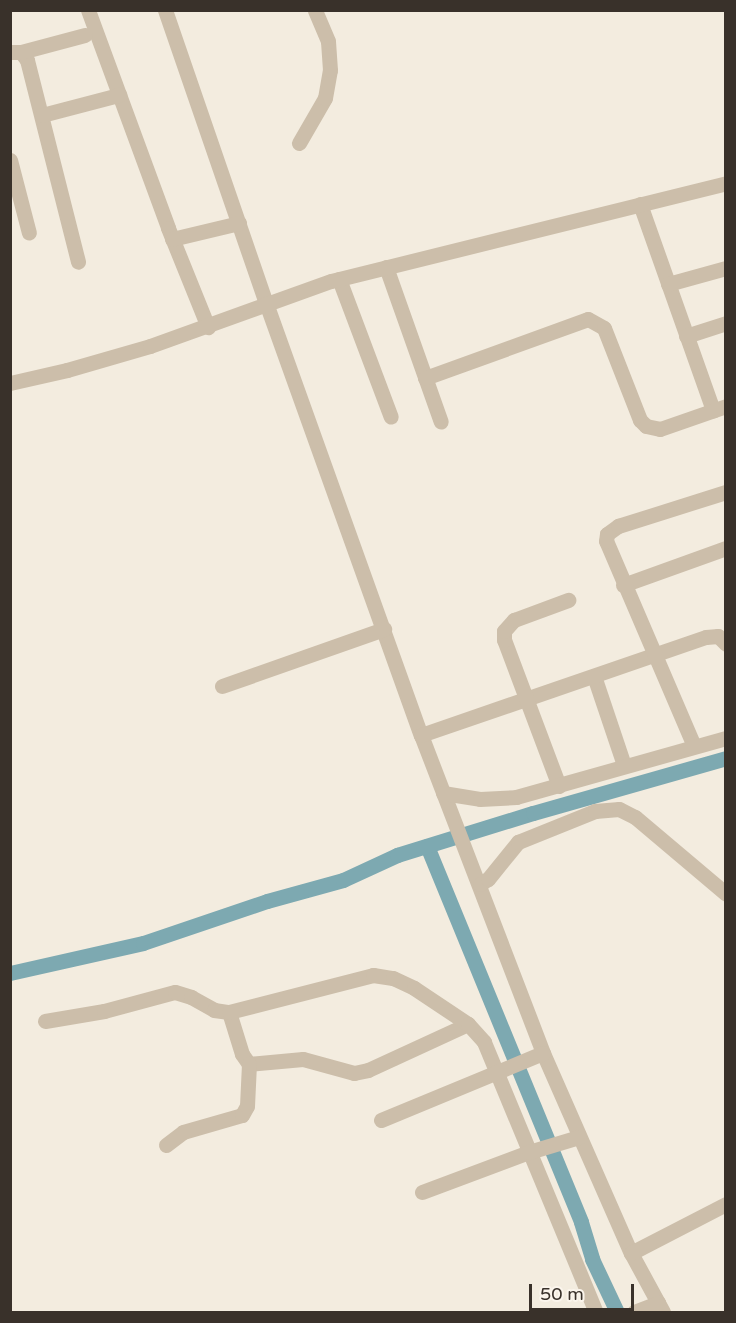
<!DOCTYPE html>
<html>
<head>
<meta charset="utf-8">
<style>
  body { margin:0 }
  #map { position:relative; width:736px; height:1323px; overflow:hidden; background:#f3ecdf; font-family:"Varela Round",sans-serif }
  div>[style] { position:absolute }
  .canal>* { height:15px; margin:-7.5px; padding:0 7.5px; transform-origin:7.5px; border-radius:7.5px; background:#7da9b1 }
  .minor>* { height:15px; margin:-7.5px; padding:0 7.5px; transform-origin:7.5px; border-radius:7.5px; background:#ccbeaa }
  span { translate:-50% -50%; white-space:nowrap; text-align:center; line-height:1.15; -webkit-text-stroke:6px #fbf5ec; paint-order:stroke }
  .frame { position:absolute; inset:0; border:12px solid #39312a; pointer-events:none }
  .scale { position:absolute; left:529px; top:1284px; width:105px; height:27px; box-sizing:border-box; border:3px solid #39312a; border-top:0; padding-left:8px; font-size:18px; line-height:21px; white-space:nowrap; color:#39312a; -webkit-text-stroke:4px #fbf5ec; paint-order:stroke }
</style>
</head>
<body>
<div id="map">
  <div class="canal">
    <i style="left:427px;top:846px;width:406px;rotate:67.7deg"></i>
    <i style="left:581px;top:1222px;width:39px;rotate:73deg"></i>
    <i style="left:592px;top:1259px;width:59px;rotate:64.7deg"></i>
    <i style="left:10px;top:973px;width:136px;rotate:-12.7deg"></i>
    <i style="left:143px;top:943px;width:131px;rotate:-18.7deg"></i>
    <i style="left:267px;top:901px;width:79px;rotate:-15.4deg"></i>
    <i style="left:343px;top:880px;width:60px;rotate:-24.8deg"></i>
    <i style="left:397px;top:855px;width:142px;rotate:-17.2deg"></i>
    <i style="left:533px;top:813px;width:201px;rotate:-15.9deg"></i>
  </div>
  <div class="minor">
    <i style="left:88px;top:10px;width:232px;rotate:69.8deg"></i>
    <i style="left:168px;top:228px;width:107px;rotate:68deg"></i>
    <i style="left:165px;top:10px;width:310px;rotate:71deg"></i>
    <i style="left:266px;top:303px;width:459px;rotate:70.3deg"></i>
    <i style="left:421px;top:735px;width:341px;rotate:69deg"></i>
    <i style="left:543px;top:1053px;width:219px;rotate:66.3deg"></i>
    <i style="left:631px;top:1253px;width:67px;rotate:61.5deg"></i>
    <i style="left:10px;top:52px;width:11px"></i>
    <i style="left:21px;top:52px;width:10px;rotate:53deg"></i>
    <i style="left:27px;top:60px;width:208px;rotate:75.8deg"></i>
    <i style="left:21px;top:52px;width:66px;rotate:-14.9deg"></i>
    <i style="left:42px;top:115px;width:80px;rotate:-14.6deg"></i>
    <i style="left:299px;top:143px;width:52px;rotate:-60deg"></i>
    <i style="left:325px;top:98px;width:28px;rotate:-80deg"></i>
    <i style="left:330px;top:70px;width:29px;rotate:-94deg"></i>
    <i style="left:328px;top:41px;width:34px;rotate:-113deg"></i>
    <i style="left:10px;top:160px;width:75px;rotate:75.4deg"></i>
    <i style="left:640px;top:204px;width:219px;rotate:70.5deg"></i>
    <i style="left:172px;top:239px;width:69px;rotate:-13.4deg"></i>
    <i style="left:386px;top:267px;width:164px;rotate:70.5deg"></i>
    <i style="left:339px;top:279px;width:147px;rotate:69.4deg"></i>
    <i style="left:668px;top:284px;width:60px;rotate:-15.4deg"></i>
    <i style="left:686px;top:336px;width:42px;rotate:-18deg"></i>
    <i style="left:425px;top:378px;width:173px;rotate:-19.9deg"></i>
    <i style="left:588px;top:319px;width:18px;rotate:29deg"></i>
    <i style="left:604px;top:328px;width:99px;rotate:68.6deg"></i>
    <i style="left:640px;top:420px;width:8px;rotate:45deg"></i>
    <i style="left:646px;top:426px;width:14px;rotate:12deg"></i>
    <i style="left:660px;top:429px;width:70px;rotate:-19.2deg"></i>
    <i style="left:10px;top:383px;width:58px;rotate:-12.8deg"></i>
    <i style="left:67px;top:370px;width:86px;rotate:-16.1deg"></i>
    <i style="left:150px;top:346px;width:192px;rotate:-19.8deg"></i>
    <i style="left:331px;top:281px;width:407px;rotate:-13.9deg"></i>
    <i style="left:623px;top:585px;width:109px;rotate:-19.8deg"></i>
    <i style="left:594px;top:676px;width:94px;rotate:71.4deg"></i>
    <i style="left:222px;top:686px;width:172px;rotate:-19.4deg"></i>
    <i style="left:421px;top:735px;width:301px;rotate:-19deg"></i>
    <i style="left:706px;top:637px;width:12px;rotate:-5deg"></i>
    <i style="left:718px;top:636px;width:11px;rotate:45deg"></i>
    <i style="left:694px;top:746px;width:223px;rotate:-113.2deg"></i>
    <i style="left:606px;top:541px;width:7px;rotate:-82deg"></i>
    <i style="left:607px;top:534px;width:14px;rotate:-36deg"></i>
    <i style="left:618px;top:526px;width:113px;rotate:-17.5deg"></i>
    <i style="left:559px;top:786px;width:156px;rotate:-110.6deg"></i>
    <i style="left:504px;top:640px;width:9px;rotate:-90deg"></i>
    <i style="left:504px;top:631px;width:15px;rotate:-48deg"></i>
    <i style="left:514px;top:620px;width:58px;rotate:-20.3deg"></i>
    <i style="left:443px;top:793px;width:37px;rotate:9deg"></i>
    <i style="left:480px;top:799px;width:36px;rotate:-3deg"></i>
    <i style="left:516px;top:797px;width:218px;rotate:-15.7deg"></i>
    <i style="left:480px;top:884px;width:9px;rotate:-32deg"></i>
    <i style="left:488px;top:879px;width:48px;rotate:-51deg"></i>
    <i style="left:518px;top:842px;width:83px;rotate:-21.9deg"></i>
    <i style="left:595px;top:811px;width:24px;rotate:-5deg"></i>
    <i style="left:619px;top:809px;width:18px;rotate:27deg"></i>
    <i style="left:635px;top:817px;width:119px;rotate:40.2deg"></i>
    <i style="left:229px;top:1012px;width:44px;rotate:72.8deg"></i>
    <i style="left:242px;top:1054px;width:12px;rotate:55deg"></i>
    <i style="left:249px;top:1064px;width:54px;rotate:-5.3deg"></i>
    <i style="left:303px;top:1059px;width:53px;rotate:15.4deg"></i>
    <i style="left:354px;top:1073px;width:14px;rotate:-12deg"></i>
    <i style="left:368px;top:1070px;width:110px;rotate:-24.7deg"></i>
    <i style="left:45px;top:1021px;width:60px;rotate:-9.6deg"></i>
    <i style="left:104px;top:1011px;width:73px;rotate:-15deg"></i>
    <i style="left:175px;top:992px;width:17px;rotate:17deg"></i>
    <i style="left:191px;top:997px;width:26px;rotate:29deg"></i>
    <i style="left:214px;top:1010px;width:15px;rotate:8deg"></i>
    <i style="left:229px;top:1012px;width:149px;rotate:-14.4deg"></i>
    <i style="left:373px;top:975px;width:20px;rotate:9deg"></i>
    <i style="left:393px;top:978px;width:23px;rotate:25deg"></i>
    <i style="left:414px;top:988px;width:65px;rotate:33.7deg"></i>
    <i style="left:468px;top:1024px;width:24px;rotate:48deg"></i>
    <i style="left:484px;top:1042px;width:292px;rotate:67.5deg"></i>
    <i style="left:381px;top:1120px;width:175px;rotate:-22.5deg"></i>
    <i style="left:166px;top:1145px;width:21px;rotate:-37deg"></i>
    <i style="left:183px;top:1132px;width:61px;rotate:-16.1deg"></i>
    <i style="left:242px;top:1115px;width:10px;rotate:-61deg"></i>
    <i style="left:247px;top:1106px;width:42px;rotate:-87.3deg"></i>
    <i style="left:422px;top:1192px;width:114px;rotate:-20.5deg"></i>
    <i style="left:529px;top:1152px;width:52px;rotate:-16.7deg"></i>
    <i style="left:631px;top:1253px;width:107px;rotate:-27.3deg"></i>
    <i style="left:634px;top:1312px;width:26px;rotate:-21deg"></i>
  </div>
  <div class="frame"></div>
  <div class="scale">50 m</div>
</div>
</body>
</html>
